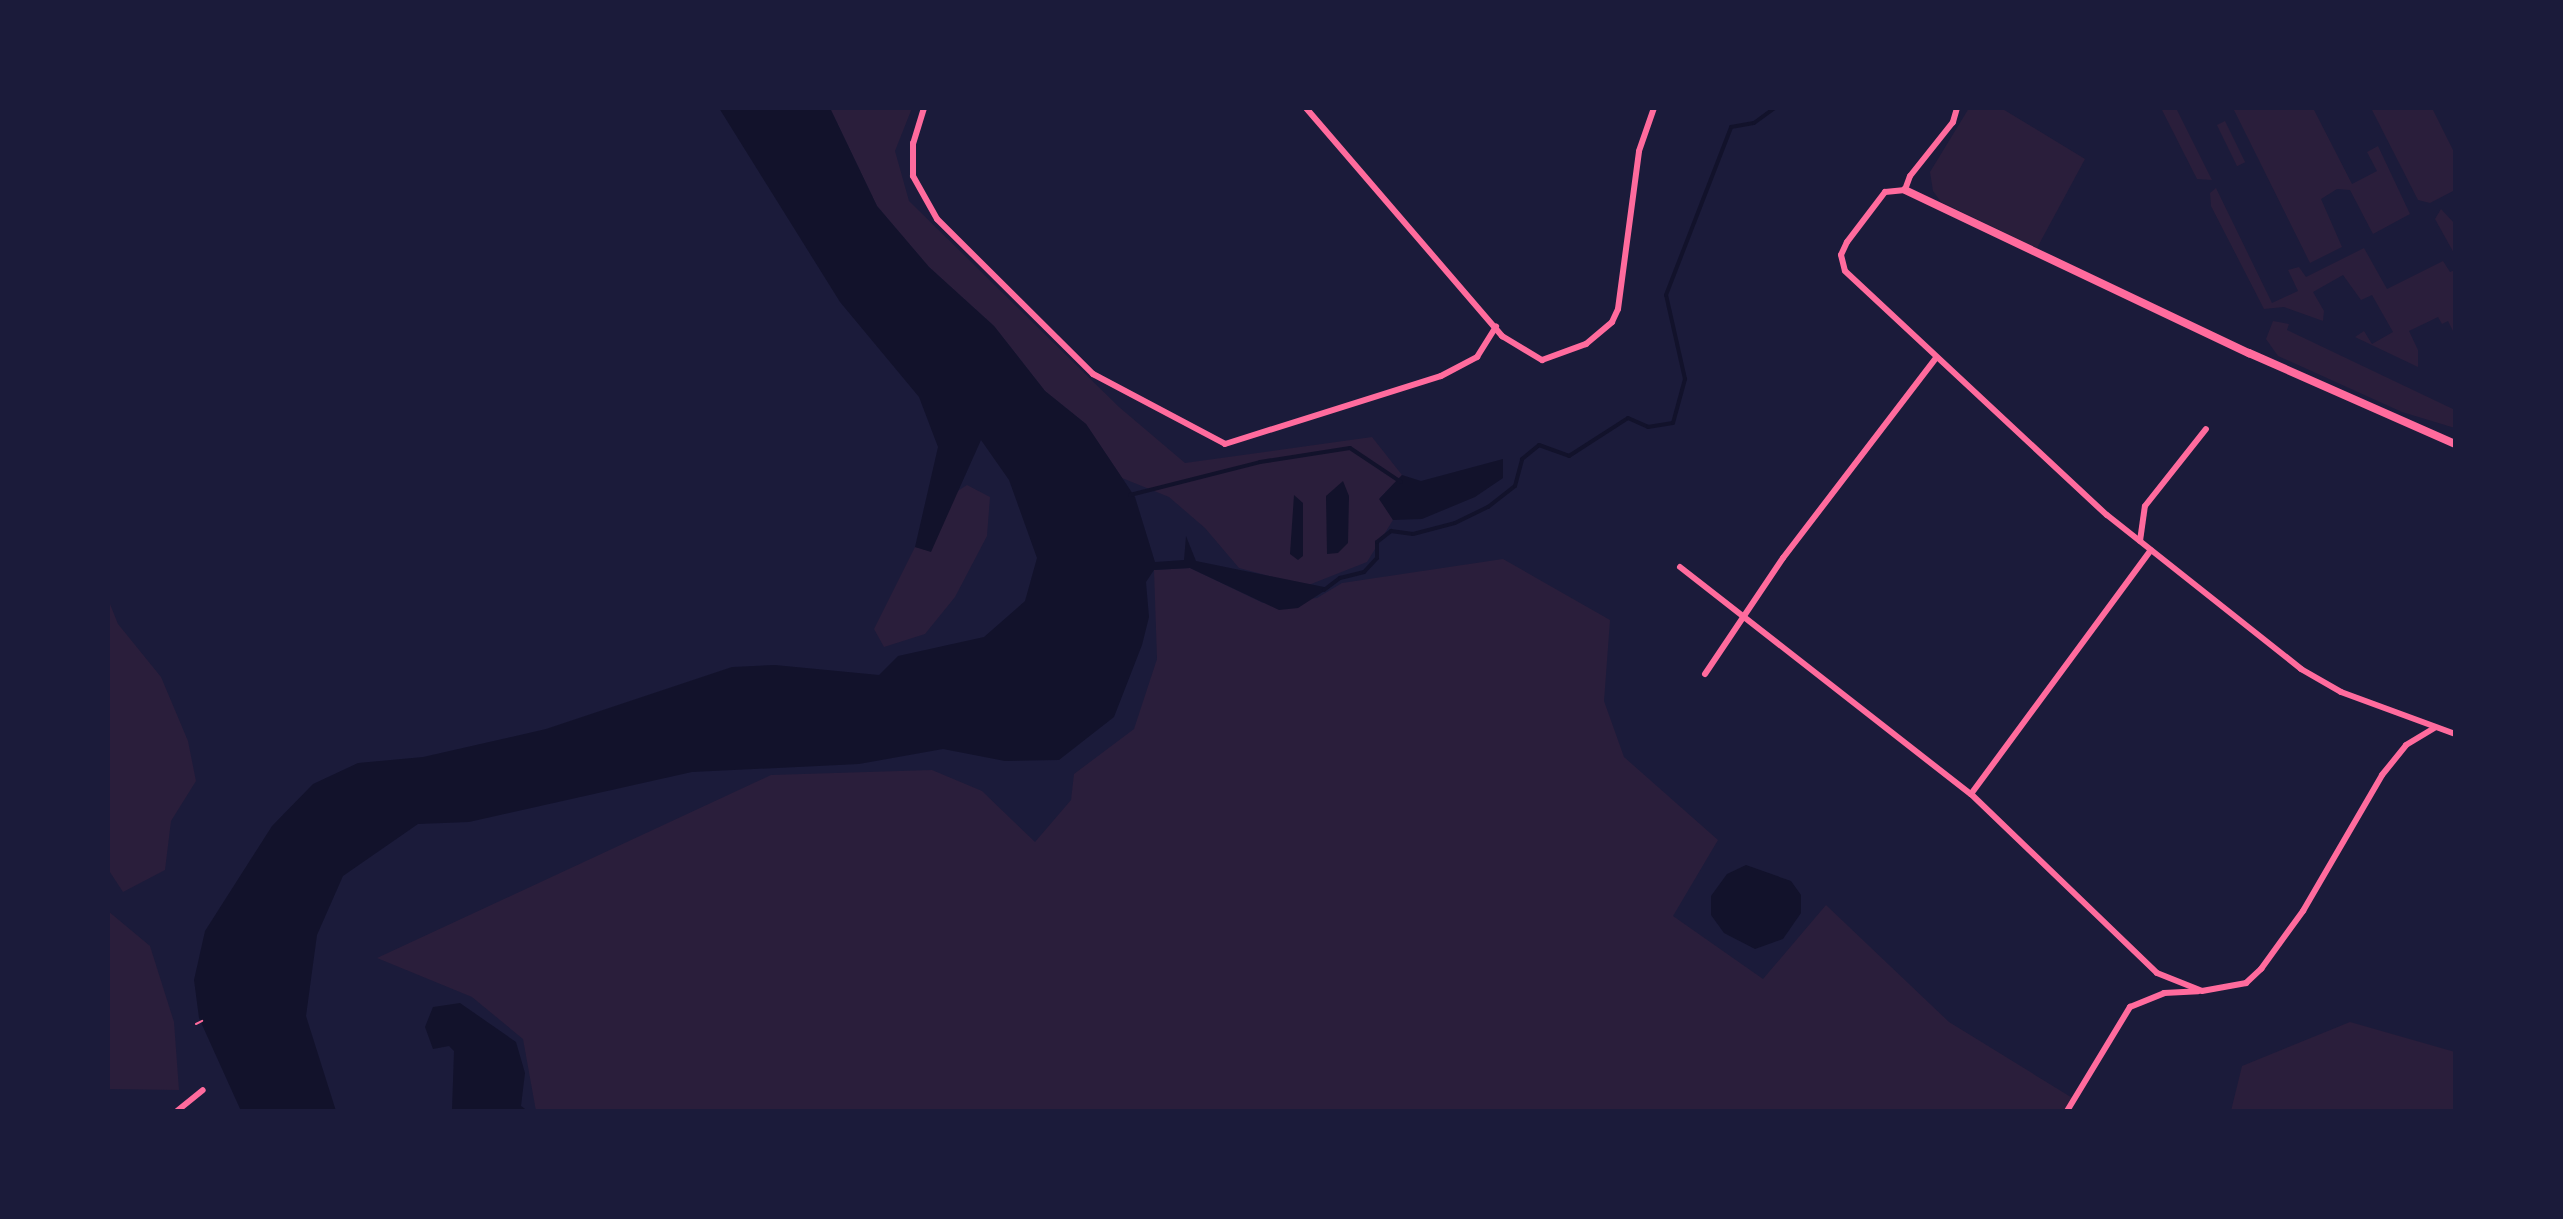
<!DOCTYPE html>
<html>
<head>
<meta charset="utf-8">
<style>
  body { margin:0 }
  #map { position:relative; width:2563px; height:1219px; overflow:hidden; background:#1b1b3a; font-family:Ubuntu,sans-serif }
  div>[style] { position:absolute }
  .green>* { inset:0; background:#2a1e3b; transform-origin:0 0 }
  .water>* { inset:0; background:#12122b }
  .stream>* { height:4px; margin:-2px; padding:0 2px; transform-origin:2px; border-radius:2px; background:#12122b }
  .path>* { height:2px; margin:-1px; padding:0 1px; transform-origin:1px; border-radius:1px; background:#ff6b9d }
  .minor>* { height:6px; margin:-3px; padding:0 3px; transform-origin:3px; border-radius:3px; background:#ff6b9d }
  .tertiary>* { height:8px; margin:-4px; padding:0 4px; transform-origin:4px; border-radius:4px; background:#ff6b9d }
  span { translate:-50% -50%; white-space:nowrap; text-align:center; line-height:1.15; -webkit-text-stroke:8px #1b1b3a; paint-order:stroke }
  .frame { position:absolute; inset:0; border:110px solid #1b1b3a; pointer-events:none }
</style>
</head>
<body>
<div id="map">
  <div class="green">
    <i style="clip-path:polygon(830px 108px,912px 108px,895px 151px,909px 201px,1119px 407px,1185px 463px,1372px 437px,1402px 475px,1380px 498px,1393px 520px,1367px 562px,1306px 586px,1239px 568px,1205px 528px,1169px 497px,1122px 478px,1086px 424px,1045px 391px,994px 326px,929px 267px,877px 206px)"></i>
    <i style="clip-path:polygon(1969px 108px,2001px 108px,2085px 159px,2037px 248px,1941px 202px,1933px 191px,1930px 172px)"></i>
    <i style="clip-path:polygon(2161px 108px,2176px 108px,2212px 180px,2197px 179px)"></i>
    <i style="clip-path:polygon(2233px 108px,2313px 108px,2352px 184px,2377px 171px,2367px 152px,2378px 146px,2410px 214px,2373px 234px,2350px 190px,2337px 189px,2321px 199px,2342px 247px,2310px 263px)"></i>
    <i style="clip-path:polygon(2371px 108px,2432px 108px,2455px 154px,2455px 190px,2430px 203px,2418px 200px)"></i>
    <i style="left:2225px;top:121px;width:46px;height:9px;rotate:64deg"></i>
    <i style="clip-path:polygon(2216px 188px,2272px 303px,2298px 291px,2288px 270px,2299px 267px,2306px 277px,2364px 248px,2387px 289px,2443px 261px,2450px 272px,2455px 270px,2455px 335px,2448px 321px,2442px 324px,2438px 317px,2409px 331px,2418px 350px,2418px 367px,2355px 337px,2364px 331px,2372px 344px,2393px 332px,2372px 295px,2361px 300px,2343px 275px,2313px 292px,2324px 311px,2323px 321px,2284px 307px,2264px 309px,2211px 206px,2210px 193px)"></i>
    <i style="clip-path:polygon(2441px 209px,2455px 224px,2455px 255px,2435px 219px)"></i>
    <i style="clip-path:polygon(2273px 321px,2289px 324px,2287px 330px,2455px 410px,2455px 428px,2402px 412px,2278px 356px,2266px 339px)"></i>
    <i style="clip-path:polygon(967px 485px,990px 497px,987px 536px,955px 597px,925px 634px,884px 647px,874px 629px,915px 547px,931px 551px,953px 494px)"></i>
    <i style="clip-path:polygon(1503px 559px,1610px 620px,1604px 701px,1624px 757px,1718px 840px,1673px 916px,1763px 979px,1826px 905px,1949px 1022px,2074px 1099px,2070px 1111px,536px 1111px,523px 1039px,472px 997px,377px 958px,771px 775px,932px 770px,982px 791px,1035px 842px,1071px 800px,1074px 774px,1134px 729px,1157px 659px,1154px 570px,1190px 568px,1263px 603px,1317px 598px,1342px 583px)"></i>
    <i style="clip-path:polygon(108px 599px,118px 624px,161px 677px,188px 741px,196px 781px,171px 821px,165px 870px,123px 892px,108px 869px)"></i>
    <i style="clip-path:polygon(108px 911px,150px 946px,174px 1022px,179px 1090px,108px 1089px)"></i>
    <i style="clip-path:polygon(2350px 1022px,2455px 1052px,2455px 1111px,2231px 1111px,2242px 1066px)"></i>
  </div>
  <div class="water">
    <i style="clip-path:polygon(719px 108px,830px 108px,877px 206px,929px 267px,994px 326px,1045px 391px,1086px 424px,1135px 497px,1155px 562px,1184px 560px,1186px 536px,1196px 561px,1329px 588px,1298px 608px,1279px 610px,1190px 568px,1154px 570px,1146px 582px,1149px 617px,1142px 645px,1114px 717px,1059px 760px,1005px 761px,943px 749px,859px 764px,692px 772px,469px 822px,418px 824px,343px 876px,317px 935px,306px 1016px,336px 1111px,241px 1111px,199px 1018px,194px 980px,205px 931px,272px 826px,313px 784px,358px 763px,423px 757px,546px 729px,732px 667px,775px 665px,879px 675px,898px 656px,984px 637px,1025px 601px,1037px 558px,1009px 480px,981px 440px,931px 552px,915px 547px,938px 447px,919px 397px,840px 302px)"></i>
    <i style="clip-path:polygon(1503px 459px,1503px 478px,1475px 497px,1422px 519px,1393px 520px,1379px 499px,1402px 475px,1421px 481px)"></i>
    <i style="clip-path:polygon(1343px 481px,1349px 496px,1348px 543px,1338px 553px,1327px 554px,1326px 496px)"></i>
    <i style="clip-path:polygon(1294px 495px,1303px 503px,1303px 556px,1298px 560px,1290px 554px)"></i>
    <i style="clip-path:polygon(1746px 865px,1791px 881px,1801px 895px,1801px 913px,1783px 939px,1755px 949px,1724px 933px,1711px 915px,1711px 896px,1727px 874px)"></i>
    <i style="clip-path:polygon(460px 1003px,516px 1042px,525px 1073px,521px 1106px,528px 1111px,452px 1110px,454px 1051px,449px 1046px,433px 1049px,425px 1027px,433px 1007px)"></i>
  </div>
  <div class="stream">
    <i style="left:1130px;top:495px;width:134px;rotate:-14.2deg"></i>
    <i style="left:1260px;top:462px;width:91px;rotate:-8.8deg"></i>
    <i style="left:1350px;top:448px;width:61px;rotate:33.7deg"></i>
    <i style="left:1324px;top:590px;width:20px;rotate:-37deg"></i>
    <i style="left:1340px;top:578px;width:25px;rotate:-14deg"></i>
    <i style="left:1364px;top:572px;width:19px;rotate:-47deg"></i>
    <i style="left:1377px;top:558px;width:16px;rotate:-90deg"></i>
    <i style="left:1377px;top:542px;width:18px;rotate:-38deg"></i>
    <i style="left:1391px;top:531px;width:22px;rotate:8deg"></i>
    <i style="left:1413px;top:534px;width:43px;rotate:-14.7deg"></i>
    <i style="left:1455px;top:523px;width:37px;rotate:-26deg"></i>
    <i style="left:1488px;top:507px;width:34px;rotate:-38deg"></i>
    <i style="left:1515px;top:486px;width:28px;rotate:-75deg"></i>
    <i style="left:1522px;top:459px;width:22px;rotate:-39deg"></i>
    <i style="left:1539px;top:445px;width:32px;rotate:20deg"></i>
    <i style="left:1569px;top:456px;width:70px;rotate:-32.8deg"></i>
    <i style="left:1628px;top:418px;width:22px;rotate:24deg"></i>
    <i style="left:1648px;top:427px;width:25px;rotate:-9deg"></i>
    <i style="left:1673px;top:423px;width:46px;rotate:-74.7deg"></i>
    <i style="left:1685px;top:379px;width:86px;rotate:-102.7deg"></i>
    <i style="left:1666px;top:295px;width:180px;rotate:-68.8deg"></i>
    <i style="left:1731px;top:127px;width:23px;rotate:-10deg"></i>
    <i style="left:1754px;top:123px;width:26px;rotate:-36deg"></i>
  </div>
  <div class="path">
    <i style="left:196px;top:1024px;width:7px;rotate:-27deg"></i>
  </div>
  <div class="minor">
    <i style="left:924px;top:108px;width:37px;rotate:107deg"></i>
    <i style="left:913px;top:143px;width:33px;rotate:90deg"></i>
    <i style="left:913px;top:176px;width:49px;rotate:60.8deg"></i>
    <i style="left:937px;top:219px;width:220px;rotate:44.8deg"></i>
    <i style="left:1093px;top:374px;width:149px;rotate:27.9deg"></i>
    <i style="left:1225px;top:444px;width:226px;rotate:-17.5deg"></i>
    <i style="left:1441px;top:376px;width:41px;rotate:-27.8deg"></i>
    <i style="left:1477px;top:357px;width:36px;rotate:-58deg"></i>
    <i style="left:1306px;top:108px;width:301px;rotate:49.3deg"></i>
    <i style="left:1502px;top:336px;width:47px;rotate:31deg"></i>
    <i style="left:1542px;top:360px;width:47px;rotate:-20deg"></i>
    <i style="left:1586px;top:344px;width:34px;rotate:-40deg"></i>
    <i style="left:1612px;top:322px;width:14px;rotate:-65deg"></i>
    <i style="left:1618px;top:309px;width:159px;rotate:-82.4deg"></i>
    <i style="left:1639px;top:151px;width:46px;rotate:-70.8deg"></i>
    <i style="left:1957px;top:108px;width:15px;rotate:106deg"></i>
    <i style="left:1953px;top:122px;width:69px;rotate:128.5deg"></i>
    <i style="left:1910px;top:176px;width:15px;rotate:110deg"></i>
    <i style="left:1905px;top:190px;width:20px;rotate:174deg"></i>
    <i style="left:1885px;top:192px;width:63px;rotate:127.2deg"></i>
    <i style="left:1847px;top:242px;width:14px;rotate:115deg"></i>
    <i style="left:1841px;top:255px;width:16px;rotate:76deg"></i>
    <i style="left:1845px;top:271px;width:358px;rotate:43deg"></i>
    <i style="left:2107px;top:515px;width:248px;rotate:38.4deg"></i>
    <i style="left:2301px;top:669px;width:46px;rotate:29.9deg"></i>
    <i style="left:2341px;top:692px;width:121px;rotate:20.2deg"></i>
    <i style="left:2140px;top:541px;width:35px;rotate:-82deg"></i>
    <i style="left:2145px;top:506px;width:98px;rotate:-51.6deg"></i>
    <i style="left:1680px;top:567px;width:369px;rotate:38deg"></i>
    <i style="left:1971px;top:794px;width:258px;rotate:43.9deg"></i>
    <i style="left:2157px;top:973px;width:48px;rotate:21.8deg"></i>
    <i style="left:2202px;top:991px;width:45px;rotate:-10.3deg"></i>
    <i style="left:2246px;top:983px;width:21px;rotate:-43deg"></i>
    <i style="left:2261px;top:969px;width:72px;rotate:-54.1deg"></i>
    <i style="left:2303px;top:911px;width:157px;rotate:-59.8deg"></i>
    <i style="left:2382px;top:775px;width:38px;rotate:-51deg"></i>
    <i style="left:2406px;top:745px;width:33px;rotate:-31deg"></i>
    <i style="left:1705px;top:674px;width:140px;rotate:-56.1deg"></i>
    <i style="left:1783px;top:558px;width:252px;rotate:-52.6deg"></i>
    <i style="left:1971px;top:794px;width:303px;rotate:-53.6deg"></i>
    <i style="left:177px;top:1111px;width:33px;rotate:-39deg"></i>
    <i style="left:2067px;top:1111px;width:122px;rotate:-58.8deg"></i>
    <i style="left:2130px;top:1007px;width:37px;rotate:-22deg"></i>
    <i style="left:2164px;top:993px;width:34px;rotate:-3deg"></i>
  </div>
  <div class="tertiary">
    <i style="left:1905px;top:190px;width:381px;rotate:25.4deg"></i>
    <i style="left:2249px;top:353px;width:225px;rotate:23.8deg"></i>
  </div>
  <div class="frame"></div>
</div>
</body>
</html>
